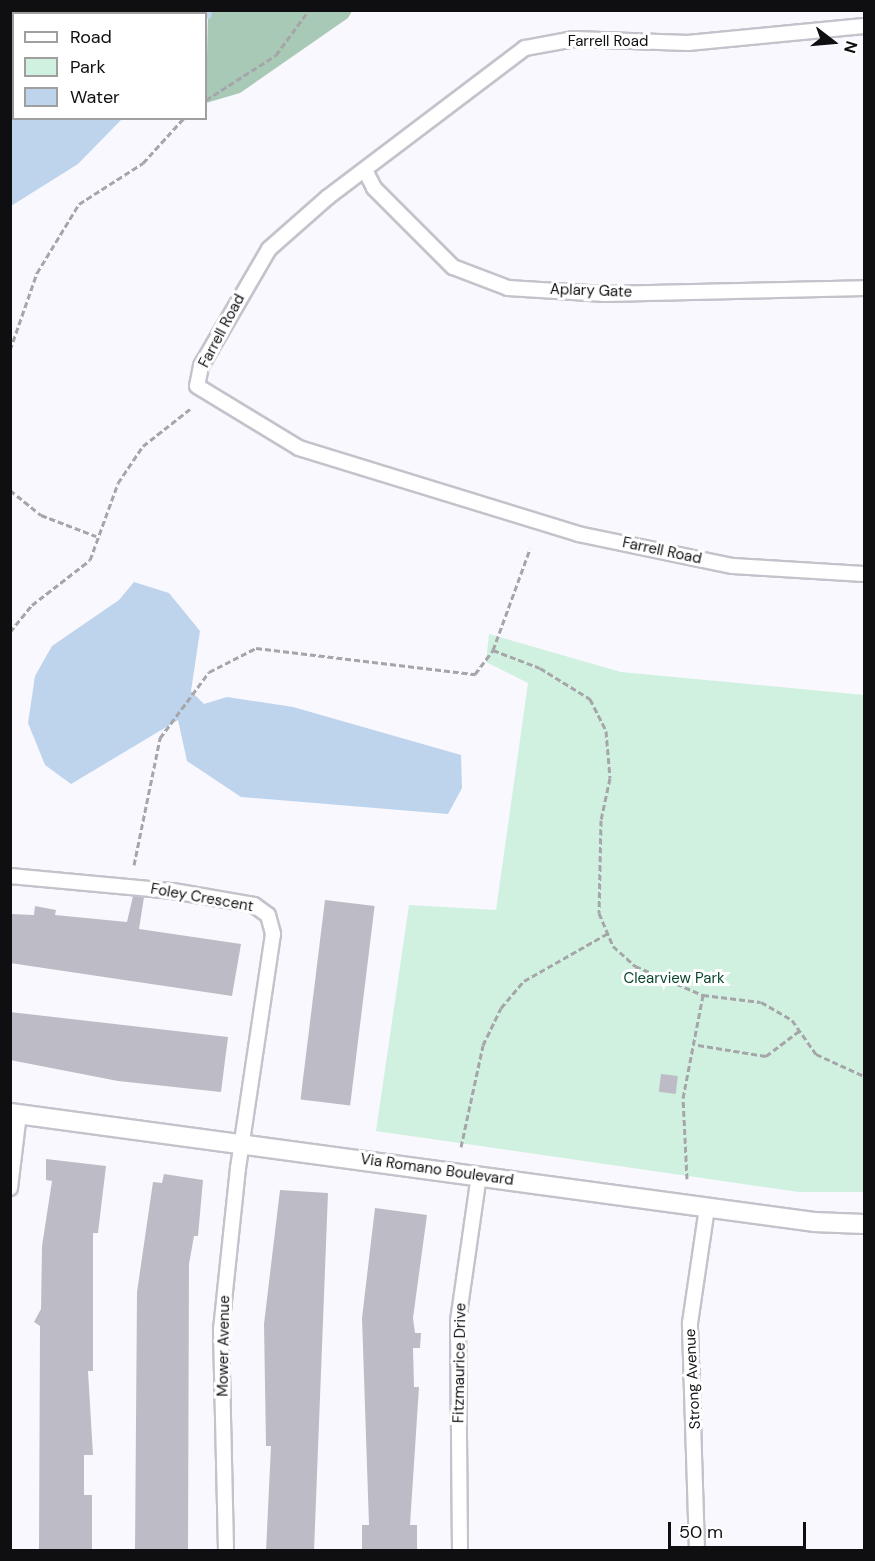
<!DOCTYPE html>
<html>
<head>
<meta charset="utf-8">
<style>
  body { margin:0 }
  #map { position:relative; width:875px; height:1561px; overflow:hidden; background:#f8f8fe; font-family:"DM Sans",sans-serif }
  div>[style] { position:absolute }
  .green>* { inset:0; background:#d1f1e0 }
  .forest>* { inset:0; background:#a9c9b7 }
  .water>* { inset:0; background:#bed4ed }
  .stream>* { height:5px; margin:-2.5px; padding:0 2.5px; transform-origin:2.5px; border-radius:2.5px; background:#bed4ed }
  .building>* { inset:0; background:#bdbcc6; transform-origin:0 0 }
  .path>* { height:3px; margin-top:-1.5px; transform-origin:0; background:repeating-linear-gradient(90deg,#a5a5aa 0 6px,transparent 0 9px) }
  .roads { filter:drop-shadow(2px 0 #c3c3cc) drop-shadow(-2px 0 #c3c3cc) drop-shadow(0 2px #c3c3cc) drop-shadow(0 -2px #c3c3cc) }
  .minor>* { height:14px; margin:-7px; padding:0 7px; transform-origin:7px; border-radius:7px; background:#fff }
  .tertiary>* { height:18px; margin:-9px; padding:0 9px; transform-origin:9px; border-radius:9px; background:#fff }
  span { translate:-50% -50%; white-space:nowrap; text-align:center; line-height:1.15; -webkit-text-stroke:6px #fff; paint-order:stroke }
  .street-label { font-size:15px; color:#0f0f12 }
  .park-label { font-size:15px; color:#0b462e }
  .frame { position:absolute; inset:0; border:12px solid #0f0f12; pointer-events:none }
  .legend { position:absolute; left:12px; top:12px; width:195px; height:108px; box-sizing:border-box; background:#fff; border:2px solid #9f9fa0; margin:0; padding:8px 10px; list-style:none; font-size:18px; color:#0f0f12 }
  .legend li { display:flex; align-items:center; gap:12px; height:30px }
  .legend b { width:30px; border:2px solid #9f9fa0 }
  .north { position:absolute; left:803px; top:12px; width:60px; height:60px; -webkit-text-stroke:4px #fff; paint-order:stroke; rotate:106deg; font-size:16px; font-weight:700; line-height:24px; text-align:center; color:#0f0f12 }
  .north::after { content:''; display:block; margin:auto; width:21px; height:27px; background:#0f0f12; clip-path:polygon(50% 0,100% 100%,50% 72%,0 100%) }
  .scale { position:absolute; left:668px; top:1522px; width:138px; height:27px; box-sizing:border-box; border:3px solid #0f0f12; border-top:0; padding-left:8px; font-size:18px; line-height:21px; white-space:nowrap; color:#0f0f12; -webkit-text-stroke:4px #fff; paint-order:stroke }
</style>
</head>
<body>
<div id="map">
  <div class="green">
    <i style="clip-path:polygon(489px 634px,621px 672px,864px 695px,864px 1192px,799px 1192px,376px 1131px,409px 905px,496px 910px,528px 683px,486px 662px)"></i>
  </div>
  <div class="forest">
    <i style="clip-path:polygon(208px 10px,352px 11px,348px 18px,240px 93px,206px 103px)"></i>
    <i style="clip-path:polygon(11px 11px,97px 11px,14px 14px,11px 48px)"></i>
  </div>
  <div class="water">
    <i style="clip-path:polygon(95px 11px,193px 10px,202px 13px,92px 13px)"></i>
    <i style="clip-path:polygon(13px 35px,14px 118px,122px 119px,78px 164px,11px 206px)"></i>
    <i style="clip-path:polygon(134px 582px,169px 593px,200px 631px,191px 691px,204px 704px,227px 697px,293px 707px,461px 755px,462px 788px,448px 814px,241px 797px,187px 761px,178px 720px,71px 784px,45px 765px,28px 723px,35px 676px,52px 646px,119px 600px)"></i>
  </div>
  <div class="stream">
    <i style="left:208px;top:16px;width:6px;rotate:-81deg"></i>
  </div>
  <div class="building">
    <i style="clip-path:polygon(133px 896px,144px 897px,139px 929px,241px 944px,232px 996px,10px 963px,10px 914px,34px 915px,35px 906px,56px 910px,55px 915px,127px 922px)"></i>
    <i style="left:325px;top:900px;width:50px;height:201px;rotate:7deg"></i>
    <i style="clip-path:polygon(10px 1012px,228px 1037px,221px 1092px,118px 1081px,10px 1060px)"></i>
    <i style="left:661px;top:1074px;width:17px;height:18px;rotate:7deg"></i>
    <i style="clip-path:polygon(46px 1159px,106px 1166px,98px 1233px,93px 1233px,93px 1371px,88px 1371px,93px 1455px,84px 1455px,84px 1495px,92px 1495px,92px 1551px,39px 1549px,40px 1326px,34px 1322px,41px 1309px,42px 1246px,52px 1181px,46px 1180px)"></i>
    <i style="clip-path:polygon(164px 1174px,203px 1180px,198px 1236px,194px 1236px,189px 1264px,188px 1551px,135px 1551px,137px 1292px,153px 1182px,162px 1183px)"></i>
    <i style="clip-path:polygon(280px 1190px,328px 1193px,314px 1551px,266px 1551px,271px 1446px,266px 1446px,264px 1324px)"></i>
    <i style="clip-path:polygon(375px 1208px,427px 1215px,413px 1318px,415px 1333px,421px 1333px,420px 1348px,413px 1348px,414px 1387px,419px 1387px,410px 1525px,417px 1525px,417px 1551px,362px 1551px,362px 1525px,369px 1525px,362px 1318px)"></i>
  </div>
  <div class="path">
    <i style="left:206px;top:100px;width:83px;rotate:-32.7deg"></i>
    <i style="left:276px;top:55px;width:56px;rotate:-53.7deg"></i>
    <i style="left:10px;top:350px;width:82px;rotate:-70.7deg"></i>
    <i style="left:37px;top:273px;width:81px;rotate:-58.7deg"></i>
    <i style="left:79px;top:204px;width:76px;rotate:-32.6deg"></i>
    <i style="left:143px;top:163px;width:61px;rotate:-47.7deg"></i>
    <i style="left:10px;top:490px;width:40px;rotate:39deg"></i>
    <i style="left:41px;top:515px;width:59px;rotate:20.9deg"></i>
    <i style="left:10px;top:632px;width:35px;rotate:-51deg"></i>
    <i style="left:32px;top:605px;width:73px;rotate:-37.8deg"></i>
    <i style="left:90px;top:560px;width:82px;rotate:-70deg"></i>
    <i style="left:118px;top:483px;width:45px;rotate:-56deg"></i>
    <i style="left:143px;top:446px;width:60px;rotate:-38.2deg"></i>
    <i style="left:493px;top:650px;width:50px;rotate:21deg"></i>
    <i style="left:540px;top:668px;width:59px;rotate:31.8deg"></i>
    <i style="left:590px;top:699px;width:36px;rotate:63deg"></i>
    <i style="left:606px;top:731px;width:47px;rotate:85.1deg"></i>
    <i style="left:610px;top:778px;width:43px;rotate:102.1deg"></i>
    <i style="left:601px;top:820px;width:93px;rotate:91.2deg"></i>
    <i style="left:599px;top:913px;width:36px;rotate:67deg"></i>
    <i style="left:613px;top:946px;width:30px;rotate:42deg"></i>
    <i style="left:635px;top:966px;width:74px;rotate:23.1deg"></i>
    <i style="left:703px;top:995px;width:58px;rotate:6.9deg"></i>
    <i style="left:761px;top:1002px;width:36px;rotate:30deg"></i>
    <i style="left:792px;top:1020px;width:42px;rotate:54.8deg"></i>
    <i style="left:816px;top:1054px;width:53px;rotate:24.6deg"></i>
    <i style="left:134px;top:865px;width:130px;rotate:-78.4deg"></i>
    <i style="left:160px;top:738px;width:82px;rotate:-53.4deg"></i>
    <i style="left:209px;top:672px;width:53px;rotate:-27.1deg"></i>
    <i style="left:256px;top:648px;width:221px;rotate:6.8deg"></i>
    <i style="left:475px;top:674px;width:30px;rotate:-53deg"></i>
    <i style="left:493px;top:650px;width:108px;rotate:-69.9deg"></i>
    <i style="left:698px;top:1045px;width:69px;rotate:9.2deg"></i>
    <i style="left:766px;top:1056px;width:41px;rotate:-37.1deg"></i>
    <i style="left:461px;top:1147px;width:104px;rotate:-77.8deg"></i>
    <i style="left:483px;top:1045px;width:41px;rotate:-64.1deg"></i>
    <i style="left:501px;top:1008px;width:35px;rotate:-50deg"></i>
    <i style="left:524px;top:981px;width:97px;rotate:-29.7deg"></i>
    <i style="left:687px;top:1179px;width:81px;rotate:-92.8deg"></i>
    <i style="left:683px;top:1098px;width:105px;rotate:-79deg"></i>
  </div>
  <div class="roads">
    <div class="minor">
      <i style="left:864px;top:26px;width:177px;rotate:174.5deg"></i>
      <i style="left:688px;top:43px;width:114px;rotate:-178deg"></i>
      <i style="left:574px;top:39px;width:50px;rotate:169.6deg"></i>
      <i style="left:525px;top:48px;width:247px;rotate:142.9deg"></i>
      <i style="left:328px;top:197px;width:79px;rotate:138.6deg"></i>
      <i style="left:269px;top:249px;width:135px;rotate:120.2deg"></i>
      <i style="left:201px;top:366px;width:20px;rotate:101deg"></i>
      <i style="left:197px;top:386px;width:119px;rotate:31.3deg"></i>
      <i style="left:299px;top:448px;width:292px;rotate:17.1deg"></i>
      <i style="left:578px;top:534px;width:158px;rotate:11.7deg"></i>
      <i style="left:733px;top:566px;width:131px;rotate:3.5deg"></i>
      <i style="left:365px;top:170px;width:20px;rotate:63deg"></i>
      <i style="left:374px;top:188px;width:112px;rotate:45deg"></i>
      <i style="left:453px;top:267px;width:59px;rotate:20.9deg"></i>
      <i style="left:508px;top:288px;width:97px;rotate:3.5deg"></i>
      <i style="left:605px;top:294px;width:259px;rotate:-1.3deg"></i>
      <i style="left:10px;top:876px;width:164px;rotate:5.3deg"></i>
      <i style="left:173px;top:891px;width:82px;rotate:9.8deg"></i>
      <i style="left:254px;top:905px;width:17px;rotate:36deg"></i>
      <i style="left:268px;top:915px;width:20px;rotate:75deg"></i>
      <i style="left:273px;top:934px;width:237px;rotate:98.5deg"></i>
      <i style="left:238px;top:1168px;width:162px;rotate:96deg"></i>
      <i style="left:221px;top:1329px;width:221px;rotate:88.7deg"></i>
      <i style="left:10px;top:1188px;width:75px;rotate:-83.1deg"></i>
      <i style="left:460px;top:1550px;width:229px;rotate:-90.5deg"></i>
      <i style="left:458px;top:1321px;width:147px;rotate:-81.8deg"></i>
      <i style="left:697px;top:1550px;width:227px;rotate:-91.8deg"></i>
      <i style="left:690px;top:1323px;width:116px;rotate:-81.6deg"></i>
    </div>
    <div class="tertiary">
      <i style="left:10px;top:1113px;width:811px;rotate:7.72deg"></i>
      <i style="left:814px;top:1222px;width:50px;rotate:2.3deg"></i>
    </div>
  </div>
  <div class="street-label">
    <span style="left:608px;top:42px">Farrell Road</span>
    <span style="left:591px;top:291px;rotate:2deg">Aplary Gate</span>
    <span style="left:222px;top:331px;rotate:-62deg">Farrell Road</span>
    <span style="left:662px;top:551px;rotate:12deg">Farrell Road</span>
    <span style="left:202px;top:898px;rotate:10deg">Foley Crescent</span>
    <span style="left:437px;top:1170px;rotate:8deg">Via Romano Boulevard</span>
    <span style="left:224px;top:1346px;rotate:-89deg">Mower Avenue</span>
    <span style="left:460px;top:1363px;rotate:-89deg">Fitzmaurice Drive</span>
    <span style="left:693px;top:1379px;rotate:-93deg">Strong Avenue</span>
  </div>
  <div class="park-label">
    <span style="left:674px;top:979px">Clearview Park</span>
  </div>
  <div class="frame"></div>
  <ul class="legend">
  <li><b style="height:8px;background:#fff"></b>Road</li>
  <li><b style="height:16px;background:#d1f1e0"></b>Park</li>
  <li><b style="height:16px;background:#bed4ed"></b>Water</li>
  </ul>
  <div class="north">N</div>
  <div class="scale">50 m</div>
</div>
</body>
</html>
